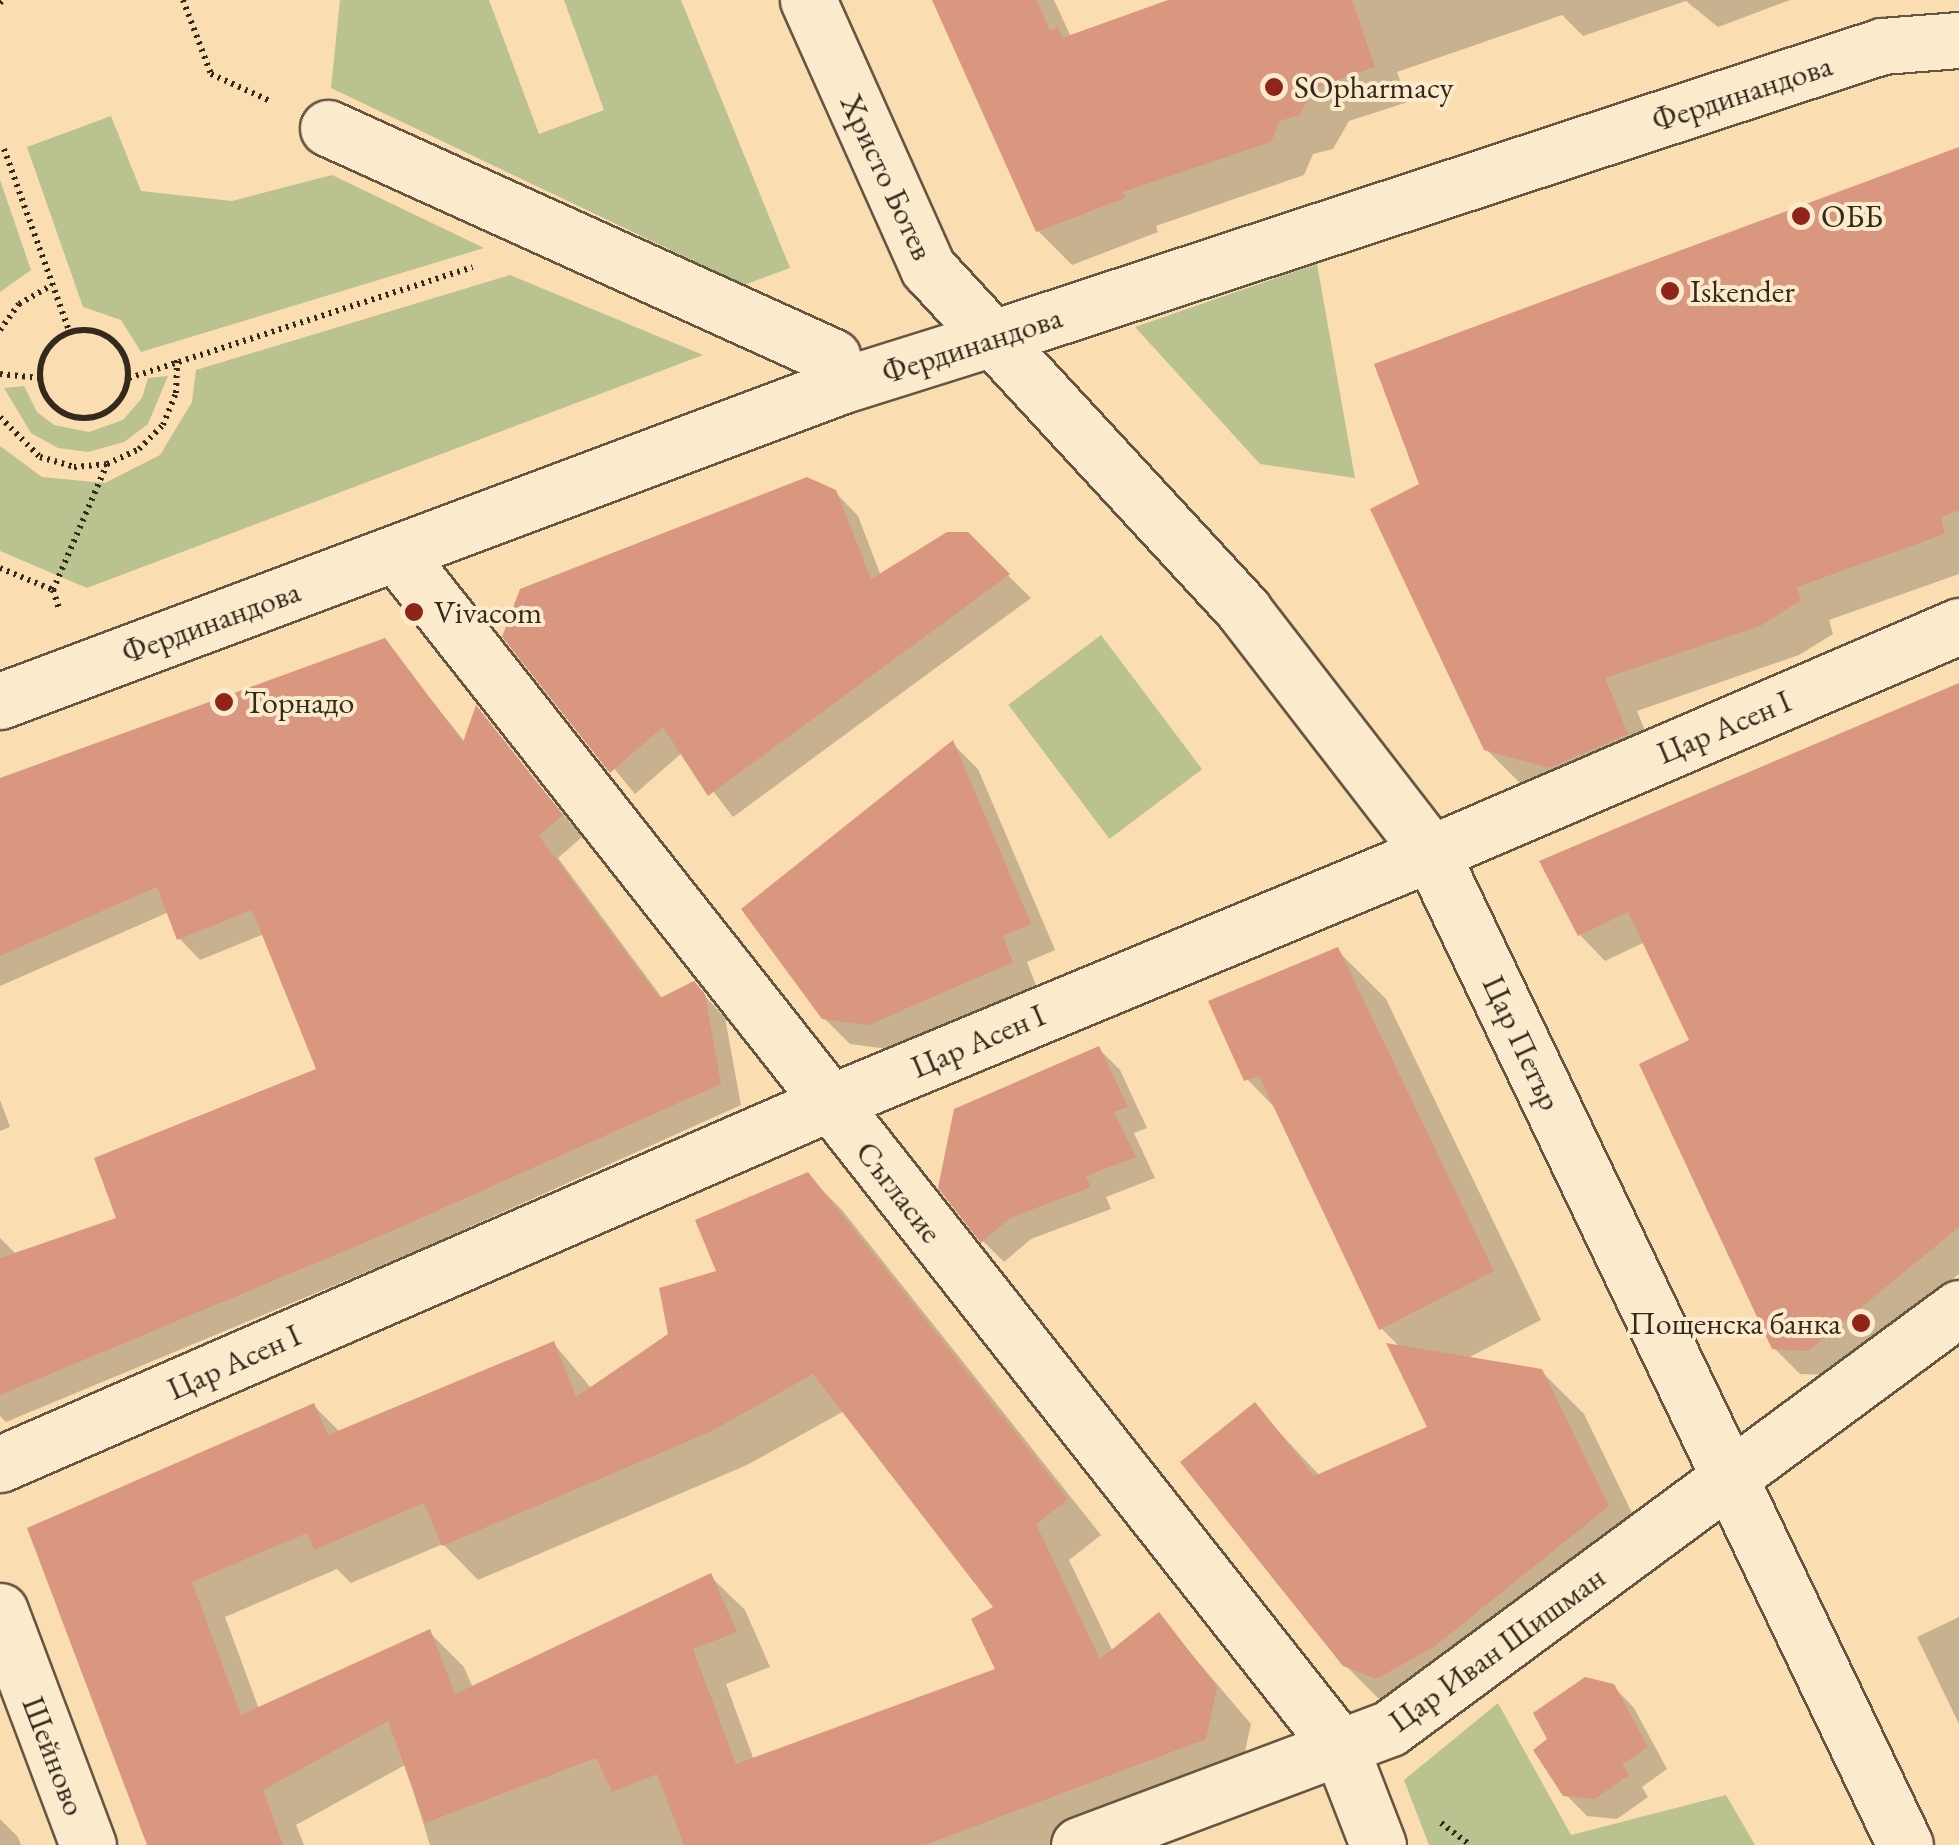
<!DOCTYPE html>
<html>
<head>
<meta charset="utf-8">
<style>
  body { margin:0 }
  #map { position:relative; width:1959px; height:1845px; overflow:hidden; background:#fadeb2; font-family:"EB Garamond",serif }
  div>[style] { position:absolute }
  .green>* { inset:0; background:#bac28f; transform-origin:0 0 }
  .shadow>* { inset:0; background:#0003 }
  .building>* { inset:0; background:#da9780 }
  .path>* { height:6px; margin-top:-3px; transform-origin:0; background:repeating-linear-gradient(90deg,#33291c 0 2.5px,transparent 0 7.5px) }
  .path>.ring { margin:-3px; padding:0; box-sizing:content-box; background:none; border:6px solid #33291c; border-radius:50% }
  .roads { filter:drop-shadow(2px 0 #655642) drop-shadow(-2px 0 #655642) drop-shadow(0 2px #655642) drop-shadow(0 -2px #655642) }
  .pedestrian>* { height:55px; margin:-27.5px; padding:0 27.5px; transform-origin:27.5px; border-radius:27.5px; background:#fceacd }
  .minor>* { height:55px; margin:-27.5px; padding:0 27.5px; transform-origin:27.5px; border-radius:27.5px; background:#fceacd }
  .tertiary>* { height:55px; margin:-27.5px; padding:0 27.5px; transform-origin:27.5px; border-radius:27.5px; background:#fceacd }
  .secondary>* { height:55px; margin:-27.5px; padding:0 27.5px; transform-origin:27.5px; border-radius:27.5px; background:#fceacd }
  .dots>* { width:28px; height:28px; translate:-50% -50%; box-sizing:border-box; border:5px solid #fceacd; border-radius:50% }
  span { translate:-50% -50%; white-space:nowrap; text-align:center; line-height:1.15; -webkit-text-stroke:8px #fceacd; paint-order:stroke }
  .poi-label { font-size:32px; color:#33291c }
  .left { translate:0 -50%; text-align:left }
  .right { translate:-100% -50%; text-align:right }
  .street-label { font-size:32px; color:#33291c }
</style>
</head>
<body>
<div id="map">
  <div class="green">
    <i style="clip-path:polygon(340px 0,489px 0,539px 134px,604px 110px,564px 0,681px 0,790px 268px,744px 285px,331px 88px)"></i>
    <i style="clip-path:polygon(111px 116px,141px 191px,232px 201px,332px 175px,484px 248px,141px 352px,121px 320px,83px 307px,27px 147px)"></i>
    <i style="clip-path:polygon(0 180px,31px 270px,0 292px)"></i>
    <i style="clip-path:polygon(1317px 264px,1355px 478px,1260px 464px,1135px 327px)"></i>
    <i style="clip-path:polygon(510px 275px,703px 355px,87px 588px,0 551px,0 446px,42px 477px,105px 483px,160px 455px,192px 402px,196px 370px)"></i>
    <i style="clip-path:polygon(168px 376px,148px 424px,124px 442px,88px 452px,58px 448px,31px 433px,4px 388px,24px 386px,37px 412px,54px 425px,89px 432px,123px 420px,142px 398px,148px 378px)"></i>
    <i style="left:1101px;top:635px;width:168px;height:116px;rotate:53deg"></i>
    <i style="clip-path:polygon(1498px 1703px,1571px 1835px,1726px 1795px,1755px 1845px,1429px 1845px,1404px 1780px)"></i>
  </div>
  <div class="shadow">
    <i style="clip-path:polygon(935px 0,1054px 0,1071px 37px,1175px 0,1790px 0,1718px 27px,1686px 1px,1583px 36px,1562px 15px,1397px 72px,1408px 102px,1349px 121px,1333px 149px,1313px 154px,1304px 175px,1156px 226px,1158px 232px,1072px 265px,1038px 231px)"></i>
    <i style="clip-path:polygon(1959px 156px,1959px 574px,1829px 620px,1833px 634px,1799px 655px,1637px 711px,1660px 768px,1584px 800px,1520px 783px,1486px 749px,1422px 486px)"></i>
    <i style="clip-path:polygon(835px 492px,858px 516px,881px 576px,967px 535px,1031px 598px,733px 817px,683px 752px,635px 794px,505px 636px)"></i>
    <i style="clip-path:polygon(384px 641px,465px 742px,477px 710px,582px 837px,558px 858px,663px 999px,694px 984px,725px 1018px,741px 1105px,407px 1255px,6px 1422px,0 1416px,0 1238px,17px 1255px,119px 1220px,320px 1070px,264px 934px,200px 960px,179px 938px,169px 912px,0 986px,0 780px)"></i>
    <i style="clip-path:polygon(1959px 686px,1959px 1274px,1834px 1375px,1800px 1374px,1774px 1348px,1693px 1042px,1645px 942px,1605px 961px,1580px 935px)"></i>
    <i style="clip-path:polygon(953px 744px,978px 769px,1055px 950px,1027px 962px,1037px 988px,896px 1050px,850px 1044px,824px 1018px)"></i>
    <i style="clip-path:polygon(1337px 950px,1386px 999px,1541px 1320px,1466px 1359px,1541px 1371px,1584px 1414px,1649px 1548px,1388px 1708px,1345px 1665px,1255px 1406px,1320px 1476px,1431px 1428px,1401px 1348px,1381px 1328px,1278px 1111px,1247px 1079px)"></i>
    <i style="clip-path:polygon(1099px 1049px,1120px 1070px,1147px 1128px,1134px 1133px,1155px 1178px,1106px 1197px,1111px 1209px,1031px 1239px,1004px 1262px,983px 1241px)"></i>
    <i style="clip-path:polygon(0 1100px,10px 1127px,0 1131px)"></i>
    <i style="clip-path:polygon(evenodd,807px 1175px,842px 1210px,1101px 1535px,1069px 1560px,1113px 1652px,1159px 1616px,1251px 1724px,1240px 1774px,1050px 1845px,430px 1845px,405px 1765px,296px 1825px,304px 1845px,149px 1845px,30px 1529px,314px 1406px,340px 1432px,554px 1344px,592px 1389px,671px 1335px,807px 1175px,844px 1411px,997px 1608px,998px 1671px,754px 1760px,726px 1684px,770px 1667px,745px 1610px,710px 1576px,473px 1688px,464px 1667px,429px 1632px,259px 1709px,225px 1617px,337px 1569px,351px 1583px,443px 1544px,478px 1580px,747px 1465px,844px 1411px)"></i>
    <i style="clip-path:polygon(1959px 1617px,1959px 1724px,1917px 1637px)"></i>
    <i style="clip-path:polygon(1613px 1686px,1634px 1708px,1667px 1769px,1642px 1787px,1648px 1797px,1617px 1819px,1587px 1816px,1565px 1794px)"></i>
    <i style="clip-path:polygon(0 1819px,18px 1837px,21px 1845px,0 1845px)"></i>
  </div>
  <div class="building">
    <i style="clip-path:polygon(932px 0,1037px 0,1050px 31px,1058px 27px,1062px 38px,1168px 0,1352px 0,1375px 67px,1315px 88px,1299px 115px,1280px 121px,1271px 142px,1123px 192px,1125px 198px,1036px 232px)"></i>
    <i style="clip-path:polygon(1959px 147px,1959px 510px,1941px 517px,1945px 534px,1797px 587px,1801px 600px,1762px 625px,1605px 678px,1628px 734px,1549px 768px,1484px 750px,1370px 509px,1419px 484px,1374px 364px)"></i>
    <i style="clip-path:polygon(807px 477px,836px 490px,871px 579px,947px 532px,968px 532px,1010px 574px,708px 796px,663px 727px,610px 773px,502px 637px,520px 589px)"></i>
    <i style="clip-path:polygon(385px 638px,463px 742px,476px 705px,563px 815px,539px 836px,660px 998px,694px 981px,705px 994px,721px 1084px,385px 1234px,0 1395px,0 1258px,116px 1218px,94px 1158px,316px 1069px,252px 910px,177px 940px,157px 887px,0 956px,0 778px)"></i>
    <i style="clip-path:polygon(1959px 683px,1959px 1227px,1808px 1351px,1772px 1349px,1639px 1064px,1689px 1040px,1628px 912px,1578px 936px,1539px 861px)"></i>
    <i style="clip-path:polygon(953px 740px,1031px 924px,1003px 936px,1013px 962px,869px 1025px,822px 1019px,741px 909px)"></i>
    <i style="clip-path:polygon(1338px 947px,1494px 1271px,1379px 1330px,1259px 1076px,1244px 1081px,1208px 1001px)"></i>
    <i style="clip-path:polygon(1099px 1046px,1128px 1107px,1114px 1112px,1136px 1157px,1086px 1176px,1091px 1187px,1010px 1218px,981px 1243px,938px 1188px,954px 1109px)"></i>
    <i style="clip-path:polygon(evenodd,808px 1172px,1068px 1499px,1036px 1524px,1100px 1659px,1159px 1612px,1217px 1687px,1206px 1739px,925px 1845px,684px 1845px,657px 1774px,612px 1792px,596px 1758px,425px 1823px,388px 1721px,263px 1790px,283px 1845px,147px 1845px,27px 1528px,314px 1403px,328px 1435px,554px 1341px,576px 1397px,668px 1334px,659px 1288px,716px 1271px,695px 1220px,808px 1172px,813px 1374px,993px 1607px,971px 1619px,995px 1669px,736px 1764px,693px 1649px,737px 1632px,711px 1573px,455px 1694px,430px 1629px,241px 1715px,192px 1582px,307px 1533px,314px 1550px,424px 1503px,442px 1546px,712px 1431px,813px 1374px)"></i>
    <i style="clip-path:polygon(1386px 1343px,1542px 1369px,1609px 1506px,1434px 1647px,1376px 1679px,1343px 1666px,1180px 1462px,1255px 1402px,1314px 1476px,1427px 1427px)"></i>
    <i style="clip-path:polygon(1585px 1677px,1614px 1684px,1648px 1747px,1622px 1765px,1629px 1775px,1595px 1799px,1563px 1796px,1533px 1750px,1547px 1739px,1533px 1713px)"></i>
  </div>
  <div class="path">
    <i style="left:183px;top:0;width:79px;rotate:69.3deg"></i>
    <i style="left:211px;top:74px;width:63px;rotate:24.5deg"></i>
    <i style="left:0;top:3px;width:4px;rotate:-45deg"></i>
    <i style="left:4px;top:149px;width:193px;rotate:70.3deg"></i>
    <i class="ring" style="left:40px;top:330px;width:82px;height:82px"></i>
    <i style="left:0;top:330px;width:32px;rotate:-54deg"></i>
    <i style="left:19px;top:304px;width:38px;rotate:-30deg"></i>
    <i style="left:0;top:374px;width:40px;rotate:5.7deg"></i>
    <i style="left:129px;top:378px;width:361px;rotate:-17.9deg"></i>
    <i style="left:0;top:417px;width:57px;rotate:45deg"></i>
    <i style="left:40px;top:457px;width:35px;rotate:16deg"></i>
    <i style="left:74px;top:467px;width:33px;rotate:-5deg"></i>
    <i style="left:107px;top:464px;width:35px;rotate:-25deg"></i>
    <i style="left:139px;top:449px;width:34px;rotate:-45deg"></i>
    <i style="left:163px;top:425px;width:35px;rotate:-68deg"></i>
    <i style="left:176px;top:393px;width:33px;rotate:-88deg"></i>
    <i style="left:0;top:568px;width:57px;rotate:22.5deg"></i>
    <i style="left:53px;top:590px;width:20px;rotate:72deg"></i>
    <i style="left:53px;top:590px;width:137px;rotate:-66.8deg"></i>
    <i style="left:1441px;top:1823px;width:36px;rotate:37deg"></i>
  </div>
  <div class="roads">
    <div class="pedestrian">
      <i style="left:328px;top:128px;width:554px;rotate:24.39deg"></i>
      <i style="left:1431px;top:853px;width:575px;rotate:-23.26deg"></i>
    </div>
    <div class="minor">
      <i style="left:987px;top:340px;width:942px;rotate:-18.18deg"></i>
      <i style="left:1882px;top:46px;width:77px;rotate:-4.5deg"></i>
      <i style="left:396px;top:553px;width:1522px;rotate:51.67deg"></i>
      <i style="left:1340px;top:1747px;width:105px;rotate:68.8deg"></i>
      <i style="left:0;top:1464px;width:904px;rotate:-23.53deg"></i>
      <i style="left:829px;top:1103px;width:652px;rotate:-22.55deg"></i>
      <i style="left:0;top:1611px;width:250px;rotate:69.4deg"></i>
      <i style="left:1079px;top:1845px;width:332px;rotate:-20.6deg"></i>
      <i style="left:1390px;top:1728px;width:707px;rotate:-36.43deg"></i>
    </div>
    <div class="tertiary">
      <i style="left:0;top:701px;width:900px;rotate:-20.55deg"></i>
      <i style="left:843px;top:385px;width:151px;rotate:-17.4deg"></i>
    </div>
    <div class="secondary">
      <i style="left:808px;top:0;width:294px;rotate:65.9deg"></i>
      <i style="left:928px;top:268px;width:466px;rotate:47.3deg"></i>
      <i style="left:1244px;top:611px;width:306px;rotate:52.3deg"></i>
      <i style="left:1431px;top:853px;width:1099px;rotate:64.46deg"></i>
    </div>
  </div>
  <div class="dots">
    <i style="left:1274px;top:87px;background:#8f2418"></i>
    <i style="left:1801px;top:216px;background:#8f2418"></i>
    <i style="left:1670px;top:291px;background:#8f2418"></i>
    <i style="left:414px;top:612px;background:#8f2418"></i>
    <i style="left:224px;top:702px;background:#8f2418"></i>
    <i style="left:1861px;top:1323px;background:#8f2418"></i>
  </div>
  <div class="poi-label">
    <span class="left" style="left:1294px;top:87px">SOpharmacy</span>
    <span class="left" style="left:1821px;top:216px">ОББ</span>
    <span class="left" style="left:1690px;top:291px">Iskender</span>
    <span class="left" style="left:434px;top:612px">Vivacom</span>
    <span class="left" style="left:244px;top:702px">Торнадо</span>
    <span class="right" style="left:1841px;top:1323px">Пощенска банка</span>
  </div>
  <div class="street-label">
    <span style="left:1742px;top:93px;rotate:-18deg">Фердинандова</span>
    <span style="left:887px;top:177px;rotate:65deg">Христо Ботев</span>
    <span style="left:972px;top:345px;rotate:-18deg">Фердинандова</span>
    <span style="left:211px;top:622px;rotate:-20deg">Фердинандова</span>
    <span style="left:1724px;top:727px;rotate:-23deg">Цар Асен I</span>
    <span style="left:978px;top:1041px;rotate:-23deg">Цар Асен I</span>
    <span style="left:1522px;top:1043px;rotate:65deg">Цар Петър</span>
    <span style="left:899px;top:1192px;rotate:52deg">Съгласие</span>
    <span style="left:234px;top:1362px;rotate:-24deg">Цар Асен I</span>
    <span style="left:1497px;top:1649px;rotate:-36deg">Цар Иван Шишман</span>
    <span style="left:54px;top:1756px;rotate:69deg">Шейново</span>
  </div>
</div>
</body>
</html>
